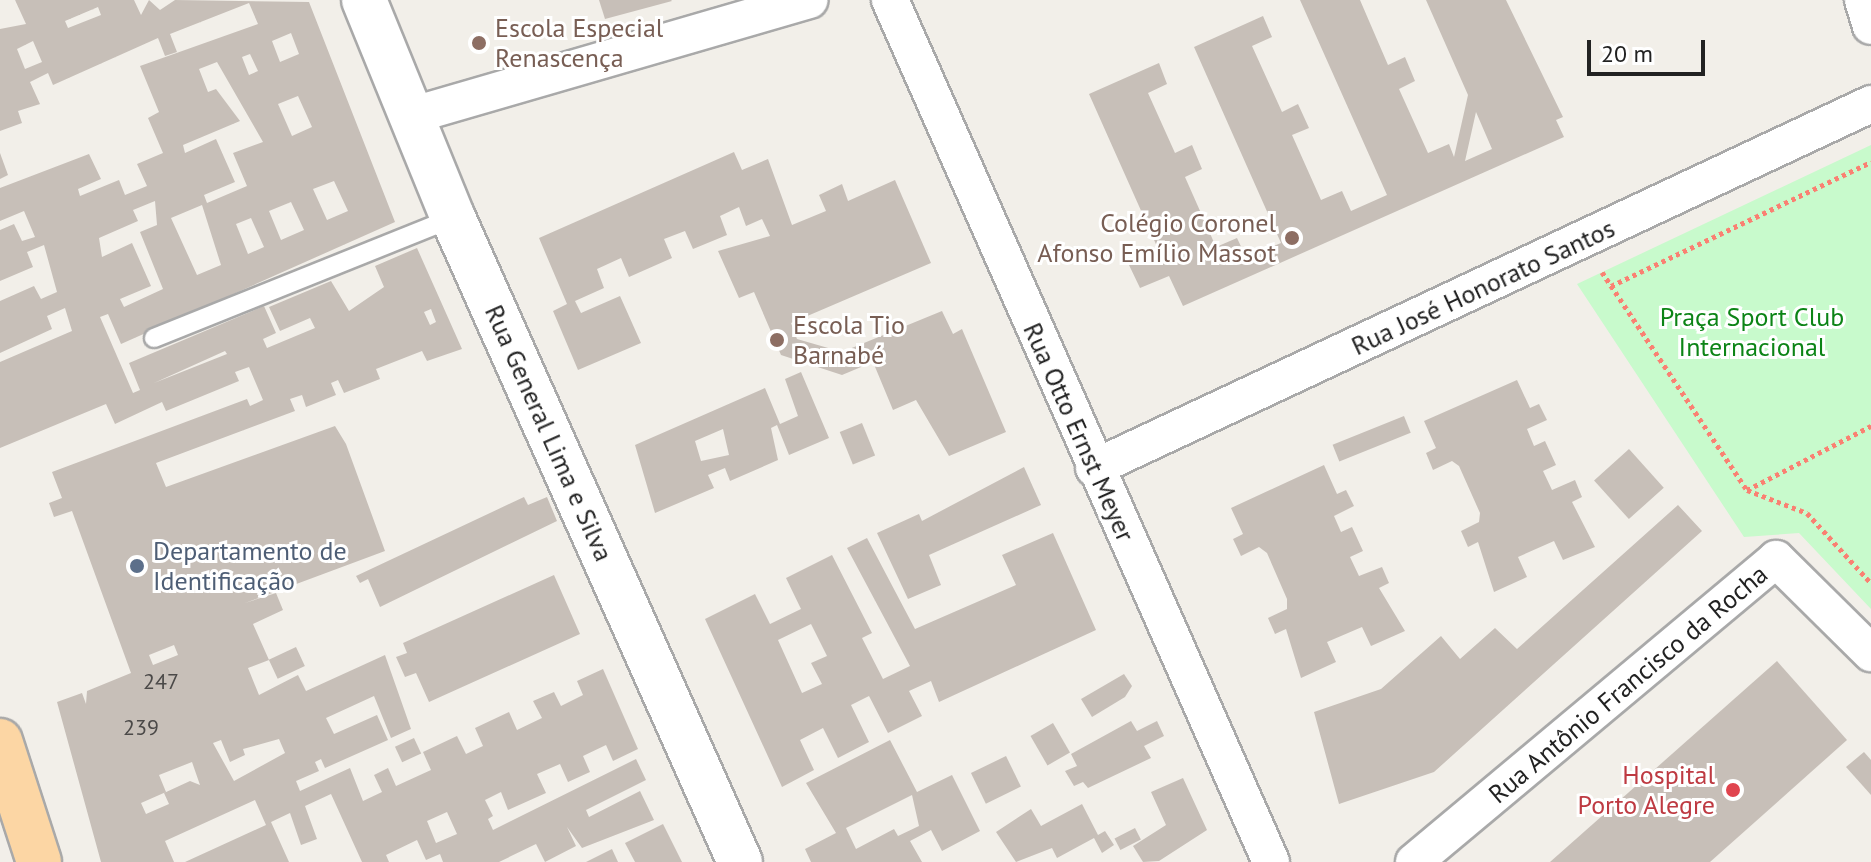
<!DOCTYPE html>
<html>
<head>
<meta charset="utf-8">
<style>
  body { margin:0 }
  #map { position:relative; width:1871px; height:862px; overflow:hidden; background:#f2efe9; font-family:"PT Sans",sans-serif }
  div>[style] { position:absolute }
  .park>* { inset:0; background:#c8facc }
  .building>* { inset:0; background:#c7bfb8; transform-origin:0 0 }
  .path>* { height:5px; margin-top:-2.5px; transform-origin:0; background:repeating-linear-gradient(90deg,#fa8072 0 4px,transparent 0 8px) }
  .roads { filter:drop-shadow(2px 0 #a9a9a9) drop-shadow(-2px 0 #a9a9a9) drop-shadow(0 2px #a9a9a9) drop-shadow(0 -2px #a9a9a9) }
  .service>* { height:18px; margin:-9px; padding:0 9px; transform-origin:9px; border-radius:9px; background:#fff }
  .minor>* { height:36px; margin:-18px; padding:0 18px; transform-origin:18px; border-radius:18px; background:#fff }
  .tertiary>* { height:44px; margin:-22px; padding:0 22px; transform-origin:22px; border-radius:22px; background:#fff }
  .primary>* { height:44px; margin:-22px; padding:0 22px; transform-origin:22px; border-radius:22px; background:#fcd6a4 }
  .dots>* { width:22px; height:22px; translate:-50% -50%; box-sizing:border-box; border:4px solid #fff; border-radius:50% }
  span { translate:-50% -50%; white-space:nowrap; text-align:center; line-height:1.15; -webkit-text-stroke:6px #fff; paint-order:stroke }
  .number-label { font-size:22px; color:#4b4948 }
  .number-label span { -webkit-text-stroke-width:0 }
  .education-label { font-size:26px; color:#785e54 }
  .left { translate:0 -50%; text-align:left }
  .right { translate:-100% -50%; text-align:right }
  .street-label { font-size:26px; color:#222 }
  .park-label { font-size:26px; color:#0c8416 }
  .service-label { font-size:26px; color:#4e5e75 }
  .health-label { font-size:26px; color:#be3a42 }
  .scale { position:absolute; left:1587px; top:40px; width:118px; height:36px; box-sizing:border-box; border:4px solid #222; border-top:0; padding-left:10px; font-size:24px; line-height:28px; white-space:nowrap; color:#222; -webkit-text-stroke:6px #fff; paint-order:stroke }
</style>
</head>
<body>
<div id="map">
  <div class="park">
    <i style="clip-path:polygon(1871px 145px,1871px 609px,1799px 533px,1744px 537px,1577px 284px)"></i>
  </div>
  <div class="building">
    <i style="clip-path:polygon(evenodd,15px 0,134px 0,141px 15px,149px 0,160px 10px,175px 0,309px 2px,395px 222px,121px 344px,108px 314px,100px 317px,133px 393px,140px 390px,129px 363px,264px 306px,276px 333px,263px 339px,267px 348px,315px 328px,310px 318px,280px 331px,269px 307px,331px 281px,349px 311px,384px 287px,375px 266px,417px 248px,462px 349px,427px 361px,422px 351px,376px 369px,380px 379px,344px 393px,338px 380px,331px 383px,336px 395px,306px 407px,302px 395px,290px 399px,295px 411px,156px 463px,166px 487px,335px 426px,346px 444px,385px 551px,245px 603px,276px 593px,283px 610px,253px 624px,269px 660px,248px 668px,259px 695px,298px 675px,306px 691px,385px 655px,411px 729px,391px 738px,374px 696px,326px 718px,334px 734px,377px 715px,388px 740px,325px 768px,321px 759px,315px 762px,319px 771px,296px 781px,300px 791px,350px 768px,363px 801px,382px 792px,374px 775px,388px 768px,396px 786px,431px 770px,423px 752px,457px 736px,466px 754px,483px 746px,475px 728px,509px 712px,517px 730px,542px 718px,533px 701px,554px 692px,561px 706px,583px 695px,577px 681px,603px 669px,638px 749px,613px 761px,606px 745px,583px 756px,590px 772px,568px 782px,560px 764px,537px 774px,546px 793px,508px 810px,501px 792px,485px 800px,493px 816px,488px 819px,493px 830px,636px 759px,646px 780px,586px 810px,589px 817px,640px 791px,654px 820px,582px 848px,567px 827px,576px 846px,545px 862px,536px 844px,499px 862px,443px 862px,440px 854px,426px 860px,417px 840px,386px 855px,389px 862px,362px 862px,331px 794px,305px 806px,317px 839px,301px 845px,290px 813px,271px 822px,289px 862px,185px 862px,266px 825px,255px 800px,165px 841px,174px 862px,101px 862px,57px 702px,82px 693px,86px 704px,87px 691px,131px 673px,72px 511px,54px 517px,49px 503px,62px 498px,52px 472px,247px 399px,250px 406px,263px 400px,249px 367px,235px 372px,239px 381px,166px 411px,162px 402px,115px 424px,106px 404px,0 448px,0 362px,72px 331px,65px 308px,47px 316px,52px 329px,0 353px,0 301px,34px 286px,41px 299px,57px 292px,44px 245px,27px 252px,33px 267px,0 281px,0 230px,14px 224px,22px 241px,35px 237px,24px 211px,0 221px,0 188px,89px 154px,101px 179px,78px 189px,80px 196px,119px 180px,125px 195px,147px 186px,137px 164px,163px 153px,148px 118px,159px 112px,140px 66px,258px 24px,249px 3px,170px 34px,177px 52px,165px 56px,158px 38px,53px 85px,48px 73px,30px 82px,40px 104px,18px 111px,22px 123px,0 131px,0 29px,26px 24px,15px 0,98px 7px,101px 15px,68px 28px,65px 21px,98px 7px,15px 0,291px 33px,299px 54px,280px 62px,272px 41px,291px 33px,15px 0,33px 41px,42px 62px,25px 69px,17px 49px,33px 41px,15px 0,250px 54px,258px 71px,249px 75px,242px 57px,250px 54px,15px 0,217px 62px,263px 142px,233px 153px,247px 186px,207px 203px,204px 195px,235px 182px,216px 139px,185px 153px,183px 145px,240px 121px,216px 89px,208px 92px,199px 69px,217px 62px,15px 0,298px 96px,312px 127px,292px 136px,278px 104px,298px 96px,15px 0,334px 181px,348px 211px,327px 220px,313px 189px,334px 181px,15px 0,155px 201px,157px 225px,140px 232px,163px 289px,124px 307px,120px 299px,151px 286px,132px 243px,102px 257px,99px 238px,138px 221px,133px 210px,155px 201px,15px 0,291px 202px,304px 230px,281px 240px,269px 211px,291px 202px,15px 0,202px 205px,221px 265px,197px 275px,171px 218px,202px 205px,15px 0,251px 218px,264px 247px,248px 254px,236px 224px,251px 218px,15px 0,431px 309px,436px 322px,430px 325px,424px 312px,431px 309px,15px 0,225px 351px,227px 354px,154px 383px,225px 351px,15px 0,174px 645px,178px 655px,153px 665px,149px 655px,174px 645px,15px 0,279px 739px,285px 753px,234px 781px,213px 743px,221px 740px,230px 762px,245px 755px,243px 749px,279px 739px,15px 0,192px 762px,200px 785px,190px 781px,164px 793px,169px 804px,146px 814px,141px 803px,166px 792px,159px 775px,192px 762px,15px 0,447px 812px,457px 834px,436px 843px,427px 821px,447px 812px)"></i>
    <i style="clip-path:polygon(599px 0,671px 0,672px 1px,605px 19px)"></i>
    <i style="clip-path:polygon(evenodd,1300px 0,1360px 0,1388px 65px,1405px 57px,1415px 81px,1399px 89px,1428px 153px,1449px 144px,1454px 157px,1468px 95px,1426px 0,1506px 0,1563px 117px,1556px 120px,1564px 137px,1183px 306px,1169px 276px,1140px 288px,1129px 265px,1159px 251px,1089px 94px,1159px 63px,1167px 84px,1148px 93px,1175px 153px,1192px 145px,1202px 169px,1185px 177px,1216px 247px,1237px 238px,1246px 257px,1281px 243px,1194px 47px,1263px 16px,1272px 37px,1252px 46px,1282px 112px,1298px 104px,1309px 128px,1292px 135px,1321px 200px,1342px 191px,1351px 211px,1387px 195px,1300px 0,1476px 112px,1492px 149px,1465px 161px,1476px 112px)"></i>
    <i style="clip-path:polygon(734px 152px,742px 170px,768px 159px,792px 225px,826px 211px,819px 195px,842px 184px,848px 201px,895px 180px,931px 263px,791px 323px,797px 339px,842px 352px,942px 311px,953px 334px,962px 329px,1006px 432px,949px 456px,916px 400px,893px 410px,873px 362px,842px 375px,781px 355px,754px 292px,739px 298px,718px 251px,770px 236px,762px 219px,746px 226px,739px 207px,720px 216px,727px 235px,693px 249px,685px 231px,664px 239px,672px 258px,629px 277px,621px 258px,597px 269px,604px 288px,575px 301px,581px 313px,620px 296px,641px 343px,578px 370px,553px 311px,567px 304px,539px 238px)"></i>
    <i style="clip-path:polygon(0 153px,8px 175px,0 179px)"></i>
    <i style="clip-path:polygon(evenodd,801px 372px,829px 438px,789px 455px,777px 425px,771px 428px,778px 460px,730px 481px,725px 468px,708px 475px,714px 488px,655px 513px,635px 445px,765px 388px,780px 424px,798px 416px,785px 379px,801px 372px,723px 429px,729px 455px,701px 461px,695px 441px,723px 429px)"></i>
    <i style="clip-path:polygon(1517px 380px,1530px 408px,1539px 404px,1547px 420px,1527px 429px,1534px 446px,1545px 441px,1556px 465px,1543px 471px,1552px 490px,1575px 480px,1582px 497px,1572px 502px,1595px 547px,1563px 560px,1554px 541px,1518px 557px,1527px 577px,1494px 592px,1478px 542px,1468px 547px,1461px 531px,1479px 522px,1480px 513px,1459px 466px,1452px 461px,1433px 470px,1426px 453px,1436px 448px,1424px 421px)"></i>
    <i style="left:1404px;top:416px;width:18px;height:77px;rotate:68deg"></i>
    <i style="left:862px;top:423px;width:35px;height:24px;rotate:68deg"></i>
    <i style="left:1629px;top:449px;width:52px;height:47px;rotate:48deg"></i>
    <i style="clip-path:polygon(1324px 465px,1337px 494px,1346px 490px,1354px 506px,1334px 516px,1341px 532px,1352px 527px,1363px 551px,1350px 557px,1359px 576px,1382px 567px,1389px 583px,1379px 588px,1405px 631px,1371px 646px,1362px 627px,1327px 642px,1336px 662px,1301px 678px,1286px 629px,1275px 634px,1268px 618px,1287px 609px,1287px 599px,1267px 553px,1259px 547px,1241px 556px,1233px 539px,1243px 534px,1231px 508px)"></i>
    <i style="clip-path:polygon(1024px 467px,1041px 505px,929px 555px,941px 585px,908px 599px,877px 533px,919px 514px,922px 521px)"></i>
    <i style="clip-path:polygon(524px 497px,528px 505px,547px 497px,557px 521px,380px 607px,368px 579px,360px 583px,356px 576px)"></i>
    <i style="clip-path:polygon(1678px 505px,1702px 531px,1434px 772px,1339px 804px,1314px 712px,1381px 689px,1441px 636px,1460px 659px,1495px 628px,1517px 649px)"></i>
    <i style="clip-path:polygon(evenodd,1053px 533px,1096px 630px,939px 702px,931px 681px,909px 691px,922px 716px,888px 733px,869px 696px,851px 705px,869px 742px,838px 758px,823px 728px,800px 740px,814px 770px,782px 787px,705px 619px,755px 594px,770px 624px,801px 609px,786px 578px,832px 555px,872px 633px,862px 638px,883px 679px,910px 666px,847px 548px,867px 538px,915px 629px,1016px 585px,1002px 555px,1053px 533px,811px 624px,827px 656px,811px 663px,822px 684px,802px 693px,778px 640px,811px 624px)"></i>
    <i style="clip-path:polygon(554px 575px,580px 634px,429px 702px,416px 673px,405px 677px,396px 657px,407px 653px,403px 643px)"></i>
    <i style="left:296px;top:647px;width:21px;height:30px;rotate:65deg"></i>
    <i style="clip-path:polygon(1777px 661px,1847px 740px,1710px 862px,1550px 862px)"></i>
    <i style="clip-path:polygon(1124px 674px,1132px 686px,1125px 697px,1092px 717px,1081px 699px)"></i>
    <i style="clip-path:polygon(1131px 721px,1137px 731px,1157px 721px,1164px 736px,1144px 746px,1151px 758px,1088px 788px,1083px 782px,1074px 786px,1065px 771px,1077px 766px,1071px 754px)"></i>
    <i style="left:1053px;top:723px;width:34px;height:26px;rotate:60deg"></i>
    <i style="left:414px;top:738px;width:17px;height:21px;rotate:65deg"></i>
    <i style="clip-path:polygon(evenodd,890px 740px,917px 792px,952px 775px,980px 831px,942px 851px,931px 830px,910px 841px,922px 862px,811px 862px,805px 849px,836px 833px,806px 783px,890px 740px,912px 795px,919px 826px,898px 836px,894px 829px,856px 849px,846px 828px,912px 795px)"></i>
    <i style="clip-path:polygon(1864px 752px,1871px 760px,1871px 795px,1846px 767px)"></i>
    <i style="left:1006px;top:756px;width:34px;height:39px;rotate:64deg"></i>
    <i style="clip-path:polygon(1183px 778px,1207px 830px,1159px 861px,1143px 862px,1133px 846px,1166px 825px,1151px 792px)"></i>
    <i style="clip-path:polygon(1082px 804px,1098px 835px,1105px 831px,1114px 845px,1102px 853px,1094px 838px,1057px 858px,1052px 848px,1016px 862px,996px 832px,1031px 809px,1041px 826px)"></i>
    <i style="clip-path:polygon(663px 824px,682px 862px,635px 862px,625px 843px)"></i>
    <i style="left:1135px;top:828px;width:13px;height:23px;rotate:63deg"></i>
    <i style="clip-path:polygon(612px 849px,618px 862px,586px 862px)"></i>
  </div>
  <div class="path">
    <i style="left:1602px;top:272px;width:262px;rotate:56.4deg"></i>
    <i style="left:1747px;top:490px;width:64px;rotate:21deg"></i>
    <i style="left:1807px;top:513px;width:95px;rotate:47.6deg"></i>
    <i style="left:1611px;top:286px;width:288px;rotate:-25.5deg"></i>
    <i style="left:1747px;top:490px;width:140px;rotate:-27.3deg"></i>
  </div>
  <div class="roads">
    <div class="service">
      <i style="left:154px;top:338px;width:322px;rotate:-21.9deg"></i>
    </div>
    <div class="minor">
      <i style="left:890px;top:0;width:942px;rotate:66.15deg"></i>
      <i style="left:1863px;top:0;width:27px;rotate:73deg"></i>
      <i style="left:410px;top:116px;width:416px;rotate:-16.2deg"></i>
      <i style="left:1094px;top:468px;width:858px;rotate:-25.1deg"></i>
      <i style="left:1414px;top:862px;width:472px;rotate:-39.9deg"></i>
      <i style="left:1776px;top:559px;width:134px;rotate:44.7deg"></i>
    </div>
    <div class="tertiary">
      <i style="left:364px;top:0;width:235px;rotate:67.8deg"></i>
      <i style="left:453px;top:218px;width:705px;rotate:65.98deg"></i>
    </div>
    <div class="primary">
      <i style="left:0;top:741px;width:127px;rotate:72.1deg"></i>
    </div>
  </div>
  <div class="dots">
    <i style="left:479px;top:43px;background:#8d6e63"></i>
    <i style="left:1292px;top:238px;background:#8d6e63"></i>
    <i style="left:777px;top:340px;background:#8d6e63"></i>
    <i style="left:137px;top:566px;background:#5c6f8a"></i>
    <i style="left:1733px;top:790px;background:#e0444e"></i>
  </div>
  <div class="number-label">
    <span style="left:161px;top:682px">247</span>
    <span style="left:141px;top:728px">239</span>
  </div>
  <div class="education-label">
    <span class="left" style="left:495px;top:43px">Escola Especial<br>Renascença</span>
    <span class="right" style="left:1276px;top:238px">Colégio Coronel<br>Afonso Emílio Massot</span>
    <span class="left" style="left:793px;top:340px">Escola Tio<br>Barnabé</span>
  </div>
  <div class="street-label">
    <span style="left:1483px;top:287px;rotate:-25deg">Rua José Honorato Santos</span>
    <span style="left:1079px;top:432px;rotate:66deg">Rua Otto Ernst Meyer</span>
    <span style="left:549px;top:433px;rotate:66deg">Rua General Lima e Silva</span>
    <span style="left:1628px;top:684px;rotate:-40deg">Rua Antônio Francisco da Rocha</span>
  </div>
  <div class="park-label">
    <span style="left:1752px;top:332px">Praça Sport Club<br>Internacional</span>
  </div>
  <div class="service-label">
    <span class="left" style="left:153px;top:566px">Departamento de<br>Identificação</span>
  </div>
  <div class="health-label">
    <span class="right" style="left:1715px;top:790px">Hospital<br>Porto Alegre</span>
  </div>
  <div class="scale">20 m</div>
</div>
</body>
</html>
